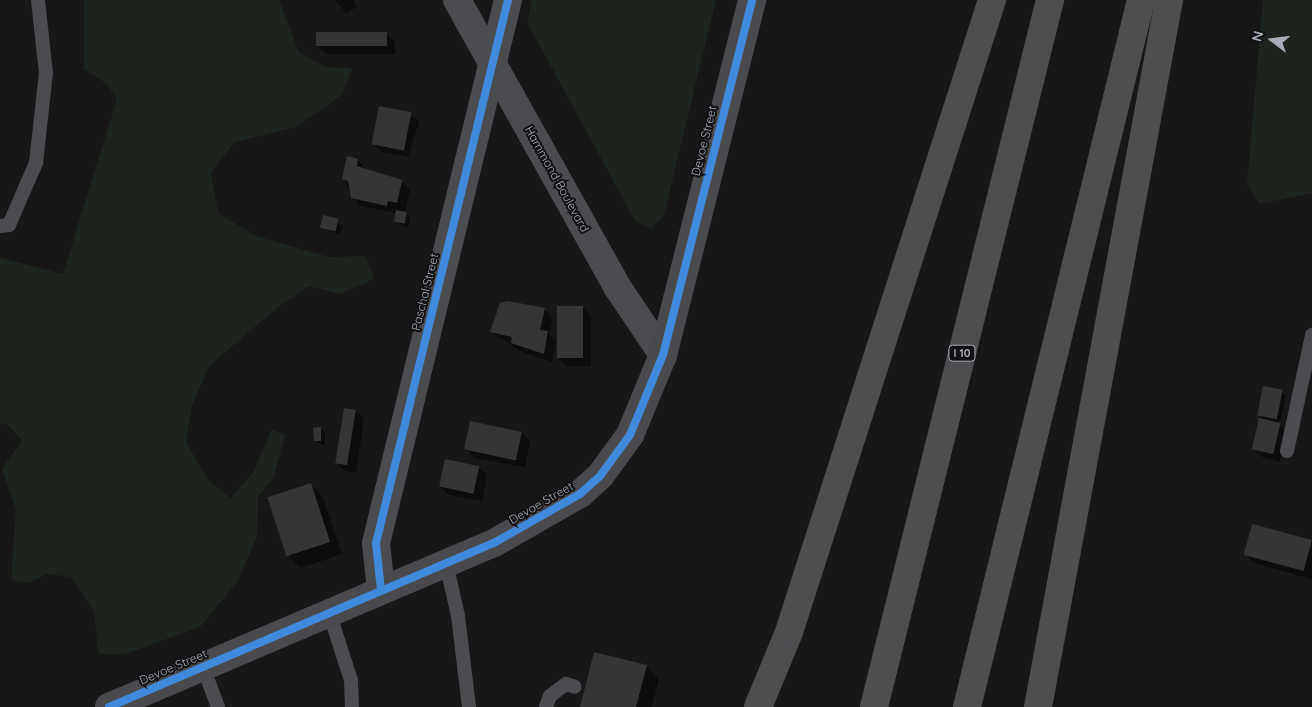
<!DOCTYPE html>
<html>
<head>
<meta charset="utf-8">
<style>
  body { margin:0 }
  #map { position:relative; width:1312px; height:707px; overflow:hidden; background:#171717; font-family:Quicksand,sans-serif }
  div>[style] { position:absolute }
  .green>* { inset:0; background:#1d241e }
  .shadow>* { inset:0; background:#0007; transform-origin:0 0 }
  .building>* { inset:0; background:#353536; transform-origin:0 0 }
  .lane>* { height:14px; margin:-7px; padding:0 7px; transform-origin:7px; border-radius:7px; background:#4b4c50 }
  .street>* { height:28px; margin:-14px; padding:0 14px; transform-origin:14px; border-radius:14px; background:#4b4c50 }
  .secondary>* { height:28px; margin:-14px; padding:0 14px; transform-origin:14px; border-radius:14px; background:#4a4a4e }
  .highway>* { height:28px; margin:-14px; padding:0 14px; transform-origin:14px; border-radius:14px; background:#4e4e51 }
  .cycleway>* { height:8px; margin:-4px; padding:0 4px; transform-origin:4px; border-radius:4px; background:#408adc }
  span { translate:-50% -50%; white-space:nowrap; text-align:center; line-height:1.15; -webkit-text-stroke:4px #111113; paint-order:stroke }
  .shield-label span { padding:1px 4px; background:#111113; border:1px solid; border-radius:4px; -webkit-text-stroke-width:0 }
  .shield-label { font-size:11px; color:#a8adb8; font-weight:700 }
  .street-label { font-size:12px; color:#a8adb8 }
  .north { position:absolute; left:1247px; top:15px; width:50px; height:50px; -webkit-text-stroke:4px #111113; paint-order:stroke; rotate:285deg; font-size:14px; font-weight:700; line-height:20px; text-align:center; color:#a8adb8 }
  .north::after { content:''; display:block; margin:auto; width:18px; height:22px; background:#a8adb8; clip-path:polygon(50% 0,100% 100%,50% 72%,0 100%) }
</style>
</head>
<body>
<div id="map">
  <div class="green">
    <i style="clip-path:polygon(84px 0,279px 0,299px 52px,326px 67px,352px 68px,343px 94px,296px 127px,235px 142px,211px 172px,218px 213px,256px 236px,329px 257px,366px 256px,374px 279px,340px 294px,309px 286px,277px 308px,209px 366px,192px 406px,186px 442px,208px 480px,231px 498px,254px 471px,272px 429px,285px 435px,273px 479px,258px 496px,257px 537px,237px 582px,200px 627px,125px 654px,98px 654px,94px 611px,71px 577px,47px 574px,28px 583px,11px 580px,16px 509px,2px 469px,22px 440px,7px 424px,0 425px,0 258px,63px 274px,117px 99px,107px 84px,84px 69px)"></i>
    <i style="clip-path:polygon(532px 0,716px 0,664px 215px,651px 229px,635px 221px,527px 22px)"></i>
    <i style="clip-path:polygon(1263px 0,1312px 0,1312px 193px,1259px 204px,1247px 183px)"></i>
  </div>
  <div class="shadow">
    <i style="clip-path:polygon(335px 0,353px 0,357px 7px,346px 13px)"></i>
    <i style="clip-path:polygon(386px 33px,395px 42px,395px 54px,326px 54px,317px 46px)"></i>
    <i style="clip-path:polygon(410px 114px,419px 122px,408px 157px,382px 152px,373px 144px)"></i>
    <i style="clip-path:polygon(358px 160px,366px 170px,401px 181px,410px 190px,405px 213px,410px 217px,408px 228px,394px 221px,396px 213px,361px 206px,352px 197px,343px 179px)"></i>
    <i style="left:324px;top:217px;width:21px;height:10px;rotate:23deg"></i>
    <i style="clip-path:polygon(582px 307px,591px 316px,591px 366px,566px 366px,558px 358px)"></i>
    <i style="clip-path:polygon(544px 309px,553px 318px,549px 334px,556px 341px,552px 362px,520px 351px,492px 332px)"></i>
    <i style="clip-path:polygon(1282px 392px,1286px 396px,1280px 422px,1277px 421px,1287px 432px,1280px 462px,1262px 457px,1253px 449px,1264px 420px,1258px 414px)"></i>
    <i style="clip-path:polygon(356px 411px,364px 419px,356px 473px,345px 471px,337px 463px)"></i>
    <i style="clip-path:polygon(321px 429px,325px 433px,325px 445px,315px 441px)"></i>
    <i style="clip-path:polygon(522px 433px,530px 441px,525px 467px,474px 458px,466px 449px)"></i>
    <i style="clip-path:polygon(478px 467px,487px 475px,482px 501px,449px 495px,441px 487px)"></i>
    <i style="clip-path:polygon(311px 485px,323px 497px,342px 554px,301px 568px,288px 555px)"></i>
    <i style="clip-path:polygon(1253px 526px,1312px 541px,1312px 579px,1254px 563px,1246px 555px)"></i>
    <i style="clip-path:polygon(646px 666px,659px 679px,652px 707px,581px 707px)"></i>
  </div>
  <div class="building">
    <i style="left:387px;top:32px;width:14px;height:71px;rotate:90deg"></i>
    <i style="left:379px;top:106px;width:33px;height:39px;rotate:11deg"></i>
    <i style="clip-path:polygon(347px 156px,358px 159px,357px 166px,402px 180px,397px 203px,388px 201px,387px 206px,351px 198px,348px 181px,342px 179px)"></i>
    <i style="left:396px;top:210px;width:11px;height:12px;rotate:10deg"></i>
    <i style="left:323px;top:215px;width:16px;height:13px;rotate:14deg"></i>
    <i style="clip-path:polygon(508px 301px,545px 308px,540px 330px,548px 331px,544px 354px,511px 343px,512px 337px,490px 332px,500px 303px)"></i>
    <i style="left:557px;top:306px;width:26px;height:52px"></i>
    <i style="left:1263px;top:386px;width:20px;height:30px;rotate:11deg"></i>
    <i style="left:344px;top:408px;width:12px;height:56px;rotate:9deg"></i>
    <i style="left:1259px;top:418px;width:22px;height:32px;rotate:13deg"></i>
    <i style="left:470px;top:421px;width:53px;height:29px;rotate:12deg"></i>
    <i style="clip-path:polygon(321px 427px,321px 441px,314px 441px,313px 428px)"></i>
    <i style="left:445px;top:459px;width:35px;height:28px;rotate:12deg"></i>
    <i style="left:311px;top:483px;width:62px;height:46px;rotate:72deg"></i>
    <i style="left:1252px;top:524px;width:62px;height:32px;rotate:15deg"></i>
    <i style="clip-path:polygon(594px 652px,647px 665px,636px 707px,580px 707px)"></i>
  </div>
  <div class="lane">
    <i style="left:0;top:226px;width:9px;rotate:-6deg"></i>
    <i style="left:9px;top:225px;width:68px;rotate:-66.5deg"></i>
    <i style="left:36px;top:163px;width:91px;rotate:-83.7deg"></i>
    <i style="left:46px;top:73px;width:73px;rotate:-96.3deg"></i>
    <i style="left:1287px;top:451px;width:119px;rotate:-77.8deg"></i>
    <i style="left:446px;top:563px;width:54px;rotate:77.2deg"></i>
    <i style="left:458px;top:616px;width:92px;rotate:83.1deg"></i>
    <i style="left:329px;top:612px;width:71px;rotate:72.1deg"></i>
    <i style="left:351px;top:680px;width:27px;rotate:88deg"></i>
    <i style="left:203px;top:667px;width:43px;rotate:69.4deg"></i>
    <i style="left:546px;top:707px;width:12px;rotate:-70deg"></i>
    <i style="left:550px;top:696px;width:20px;rotate:-37deg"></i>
    <i style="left:566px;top:684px;width:9px;rotate:18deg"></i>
  </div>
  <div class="street">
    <i style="left:457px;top:0;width:330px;rotate:60.8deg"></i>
    <i style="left:618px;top:288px;width:81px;rotate:56.1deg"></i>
    <i style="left:381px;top:590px;width:47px;rotate:-96.1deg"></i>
    <i style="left:376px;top:543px;width:559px;rotate:-76.34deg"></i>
  </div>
  <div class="secondary">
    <i style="left:109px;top:707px;width:418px;rotate:-23.1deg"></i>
    <i style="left:494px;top:543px;width:99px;rotate:-29.7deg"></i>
    <i style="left:580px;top:494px;width:27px;rotate:-42deg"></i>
    <i style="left:600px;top:476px;width:51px;rotate:-53.8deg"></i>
    <i style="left:630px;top:435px;width:87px;rotate:-67.6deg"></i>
    <i style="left:663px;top:355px;width:366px;rotate:-75.9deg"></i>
  </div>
  <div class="highway">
    <i style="left:758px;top:707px;width:81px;rotate:-67.5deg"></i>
    <i style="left:789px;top:632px;width:664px;rotate:-72.19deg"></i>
    <i style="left:874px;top:707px;width:729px;rotate:-76.02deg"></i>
    <i style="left:967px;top:707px;width:728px;rotate:-76.17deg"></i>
    <i style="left:1038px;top:707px;width:719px;rotate:-79.5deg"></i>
  </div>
  <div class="cycleway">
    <i style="left:381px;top:590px;width:47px;rotate:-96.1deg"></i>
    <i style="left:376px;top:543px;width:559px;rotate:-76.34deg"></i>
    <i style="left:109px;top:707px;width:418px;rotate:-23.1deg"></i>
    <i style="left:494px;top:543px;width:99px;rotate:-29.7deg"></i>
    <i style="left:580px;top:494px;width:27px;rotate:-42deg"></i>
    <i style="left:600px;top:476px;width:51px;rotate:-53.8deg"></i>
    <i style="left:630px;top:435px;width:87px;rotate:-67.6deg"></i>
    <i style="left:663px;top:355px;width:366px;rotate:-75.9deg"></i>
  </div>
  <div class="shield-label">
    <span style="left:962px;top:353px">I 10</span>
  </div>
  <div class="street-label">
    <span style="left:704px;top:141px;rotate:-76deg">Devoe Street</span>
    <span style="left:557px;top:179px;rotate:61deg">Hammond Boulevard</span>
    <span style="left:425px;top:292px;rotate:-76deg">Paschal Street</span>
    <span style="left:541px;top:503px;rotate:-30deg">Devoe Street</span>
    <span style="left:173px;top:667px;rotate:-23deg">Devoe Street</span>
  </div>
  <div class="north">N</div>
</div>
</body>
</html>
